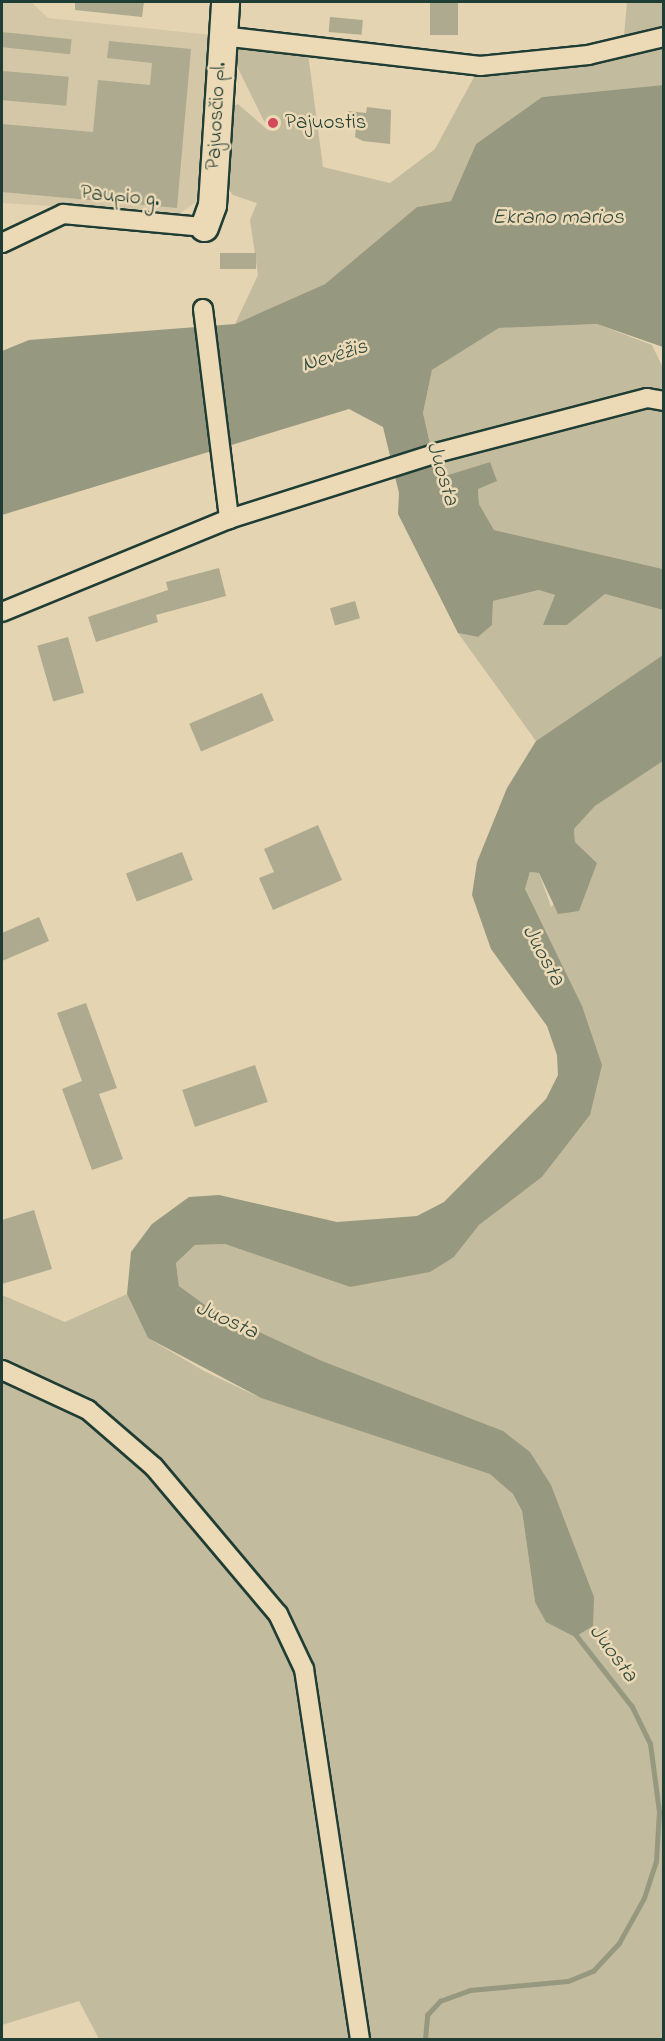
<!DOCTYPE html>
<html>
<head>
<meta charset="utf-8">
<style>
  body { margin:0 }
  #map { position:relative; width:665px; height:2041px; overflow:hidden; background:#e4d4b2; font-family:"Indie Flower",sans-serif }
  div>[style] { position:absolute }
  .built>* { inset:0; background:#d4c7a8 }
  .green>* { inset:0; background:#c3bb9d }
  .water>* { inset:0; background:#969880 }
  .stream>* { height:4.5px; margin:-2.25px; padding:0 2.25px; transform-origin:2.25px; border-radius:2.25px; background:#969880 }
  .building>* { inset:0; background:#adaa8f; transform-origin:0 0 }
  .roads { filter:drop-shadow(2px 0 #1f3d34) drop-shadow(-2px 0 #1f3d34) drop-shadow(0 2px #1f3d34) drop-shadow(0 -2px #1f3d34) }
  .street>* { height:18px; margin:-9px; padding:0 9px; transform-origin:9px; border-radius:9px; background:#ecdab7 }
  .secondary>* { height:27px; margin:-13.5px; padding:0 13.5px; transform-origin:13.5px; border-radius:13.5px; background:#ecdab7 }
  .dots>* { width:16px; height:16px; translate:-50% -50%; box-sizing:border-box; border:3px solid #ecdab7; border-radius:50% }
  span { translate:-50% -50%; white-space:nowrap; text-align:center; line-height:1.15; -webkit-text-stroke:5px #ecdab7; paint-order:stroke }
  .street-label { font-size:21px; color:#1f3d34 }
  .poi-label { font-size:21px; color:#1f3d34 }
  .left { translate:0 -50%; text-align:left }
  .water-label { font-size:22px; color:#314b3f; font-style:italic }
  .frame { position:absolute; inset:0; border:3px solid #1f3d34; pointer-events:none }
</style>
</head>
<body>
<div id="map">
  <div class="built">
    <i style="clip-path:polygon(2px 2px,31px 2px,48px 18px,222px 36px,196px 202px,179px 214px,2px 203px)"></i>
  </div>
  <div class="green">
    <i style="clip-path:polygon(627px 2px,663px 2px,663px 85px,542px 97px,476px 144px,451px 201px,417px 207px,325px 284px,235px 324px,258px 275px,250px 220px,257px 203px,233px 195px,218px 176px,222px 111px,238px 104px,269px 131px,222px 36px,307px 46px,323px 167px,390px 183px,435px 149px,480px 66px,623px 47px)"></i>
    <i style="clip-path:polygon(597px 324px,652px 345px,663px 368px,663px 569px,494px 530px,479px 504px,478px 489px,490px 462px,438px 478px,423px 413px,432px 370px,499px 328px)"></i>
    <i style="clip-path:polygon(540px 590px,555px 595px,544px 625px,567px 625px,605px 594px,663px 610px,663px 655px,536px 741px,458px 633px,478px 637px,492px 625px,493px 601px)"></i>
    <i style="clip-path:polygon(663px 761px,663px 2039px,99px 2039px,79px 2001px,2px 2025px,2px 1295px,65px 1322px,127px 1294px,148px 1338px,204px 1371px,261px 1398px,490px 1473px,513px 1494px,522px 1511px,535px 1602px,551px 1485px,322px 1361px,212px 1310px,179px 1286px,176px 1263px,195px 1245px,225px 1244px,350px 1287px,454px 1257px,479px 1225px,542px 1177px,590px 1115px,546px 938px,525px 889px,530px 872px,539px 873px,551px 907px,597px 863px,575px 842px,574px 829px,595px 806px)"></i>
  </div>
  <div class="water">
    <i style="clip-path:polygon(663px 85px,663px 347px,597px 324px,499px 328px,432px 370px,423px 413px,438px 478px,490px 462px,497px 481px,478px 489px,479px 504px,494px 530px,663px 569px,663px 610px,605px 594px,567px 625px,543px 625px,555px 595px,539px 590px,493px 601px,492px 625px,478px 637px,458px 633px,398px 514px,399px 493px,383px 427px,349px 409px,2px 515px,2px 351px,29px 340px,235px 324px,325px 284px,417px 207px,451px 201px,476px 144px,542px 97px)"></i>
    <i style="clip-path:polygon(663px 655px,663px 761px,595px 806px,574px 829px,575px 842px,597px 863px,579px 911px,558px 914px,539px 873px,530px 872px,525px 889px,582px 1006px,602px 1065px,590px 1115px,542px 1177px,479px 1225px,454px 1257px,430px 1272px,350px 1287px,225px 1244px,195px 1245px,176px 1263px,179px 1286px,212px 1310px,322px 1361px,503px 1431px,530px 1452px,551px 1485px,594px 1597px,593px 1626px,575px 1637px,546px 1622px,535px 1602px,522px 1511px,513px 1494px,490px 1474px,261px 1398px,148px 1338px,127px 1294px,131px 1252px,152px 1224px,189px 1197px,219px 1195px,337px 1222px,417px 1216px,444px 1202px,546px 1099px,558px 1075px,557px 1055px,547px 1026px,491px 949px,472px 895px,477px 862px,507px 788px,536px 741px)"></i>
  </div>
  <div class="stream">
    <i style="left:425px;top:2040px;width:25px;rotate:-85deg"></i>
    <i style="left:427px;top:2015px;width:19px;rotate:-47deg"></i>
    <i style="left:440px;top:2001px;width:32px;rotate:-20deg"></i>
    <i style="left:470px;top:1990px;width:98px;rotate:-5.2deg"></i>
    <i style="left:568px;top:1981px;width:27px;rotate:-22deg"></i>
    <i style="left:593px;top:1971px;width:38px;rotate:-47deg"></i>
    <i style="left:619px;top:1943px;width:51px;rotate:-60.9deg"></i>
    <i style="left:644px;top:1898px;width:39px;rotate:-72deg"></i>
    <i style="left:656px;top:1861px;width:49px;rotate:-86.5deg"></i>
    <i style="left:659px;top:1812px;width:69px;rotate:-97.5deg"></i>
    <i style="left:650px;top:1744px;width:41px;rotate:-115.9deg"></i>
    <i style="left:632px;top:1707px;width:94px;rotate:-128.1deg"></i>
  </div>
  <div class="building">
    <i style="clip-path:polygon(75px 2px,144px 2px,142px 17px,75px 10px)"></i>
    <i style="left:430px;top:2px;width:28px;height:33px"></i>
    <i style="left:330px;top:17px;width:33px;height:15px;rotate:5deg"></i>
    <i style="left:2px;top:32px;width:70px;height:15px;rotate:6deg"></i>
    <i style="clip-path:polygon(109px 41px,191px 49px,177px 208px,2px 192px,2px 124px,93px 132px,98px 80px,150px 85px,152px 63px,107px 58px)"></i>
    <i style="left:3px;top:71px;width:66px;height:29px;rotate:5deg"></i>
    <i style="clip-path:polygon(367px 107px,391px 110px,390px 144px,363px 141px,355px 137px,356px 127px,346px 126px,348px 111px,366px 113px)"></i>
    <i style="left:220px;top:253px;width:36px;height:16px"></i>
    <i style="clip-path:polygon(219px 568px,226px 596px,156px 615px,158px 622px,96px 642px,88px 617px,168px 590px,166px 582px)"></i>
    <i style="left:355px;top:601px;width:18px;height:26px;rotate:74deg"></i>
    <i style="left:68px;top:637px;width:58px;height:32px;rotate:74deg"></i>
    <i style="left:262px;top:693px;width:30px;height:79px;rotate:67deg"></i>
    <i style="clip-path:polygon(318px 825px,342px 880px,273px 910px,259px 878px,274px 872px,264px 849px)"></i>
    <i style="left:182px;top:852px;width:30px;height:60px;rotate:69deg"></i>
    <i style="clip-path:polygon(39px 917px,49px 941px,2px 961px,2px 933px)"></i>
    <i style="clip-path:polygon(86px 1003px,117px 1088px,99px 1094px,123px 1159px,92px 1170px,62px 1089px,82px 1081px,57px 1013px)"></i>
    <i style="left:255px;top:1065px;width:39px;height:77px;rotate:71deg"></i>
    <i style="clip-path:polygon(34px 1210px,52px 1269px,2px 1284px,2px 1220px)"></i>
  </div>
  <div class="roads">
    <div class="street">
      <i style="left:222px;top:36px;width:260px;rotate:6.6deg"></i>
      <i style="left:480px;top:66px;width:109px;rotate:-5.8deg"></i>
      <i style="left:588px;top:55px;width:78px;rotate:-13.3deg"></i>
      <i style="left:2px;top:243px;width:68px;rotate:-25.4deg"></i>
      <i style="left:63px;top:214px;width:142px;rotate:5.3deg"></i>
      <i style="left:203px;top:309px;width:212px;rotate:82.9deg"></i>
      <i style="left:229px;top:519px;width:221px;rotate:-17.6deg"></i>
      <i style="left:440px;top:452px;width:214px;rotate:-14.6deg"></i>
      <i style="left:647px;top:398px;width:17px;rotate:10deg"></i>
      <i style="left:2px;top:612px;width:245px;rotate:-22.3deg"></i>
      <i style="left:2px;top:1370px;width:95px;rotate:24.9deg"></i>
      <i style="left:88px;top:1410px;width:87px;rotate:40.8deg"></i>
      <i style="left:154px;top:1467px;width:192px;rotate:49.9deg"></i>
      <i style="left:278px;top:1614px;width:61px;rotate:64.7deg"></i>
      <i style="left:304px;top:1669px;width:375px;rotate:81.4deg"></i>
    </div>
    <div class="secondary">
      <i style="left:204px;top:227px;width:23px;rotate:-70deg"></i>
      <i style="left:212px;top:205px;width:203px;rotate:-86.3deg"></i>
    </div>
  </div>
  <div class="dots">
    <i style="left:273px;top:123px;background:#d1495b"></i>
  </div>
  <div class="street-label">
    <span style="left:217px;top:116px;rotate:-87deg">Pajuosčio pl.</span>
    <span style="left:120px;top:197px;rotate:5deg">Paupio g.</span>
  </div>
  <div class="poi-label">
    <span class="left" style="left:285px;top:123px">Pajuostis</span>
  </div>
  <div class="water-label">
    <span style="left:558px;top:219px">Ekrano marios</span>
    <span style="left:335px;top:357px;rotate:-17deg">Nevėžis</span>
    <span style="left:441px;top:474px;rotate:73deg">Juosta</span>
    <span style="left:542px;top:956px;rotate:61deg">Juosta</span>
    <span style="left:226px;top:1321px;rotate:24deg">Juosta</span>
    <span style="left:612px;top:1654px;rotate:53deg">Juosta</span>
  </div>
  <div class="frame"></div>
</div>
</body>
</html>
